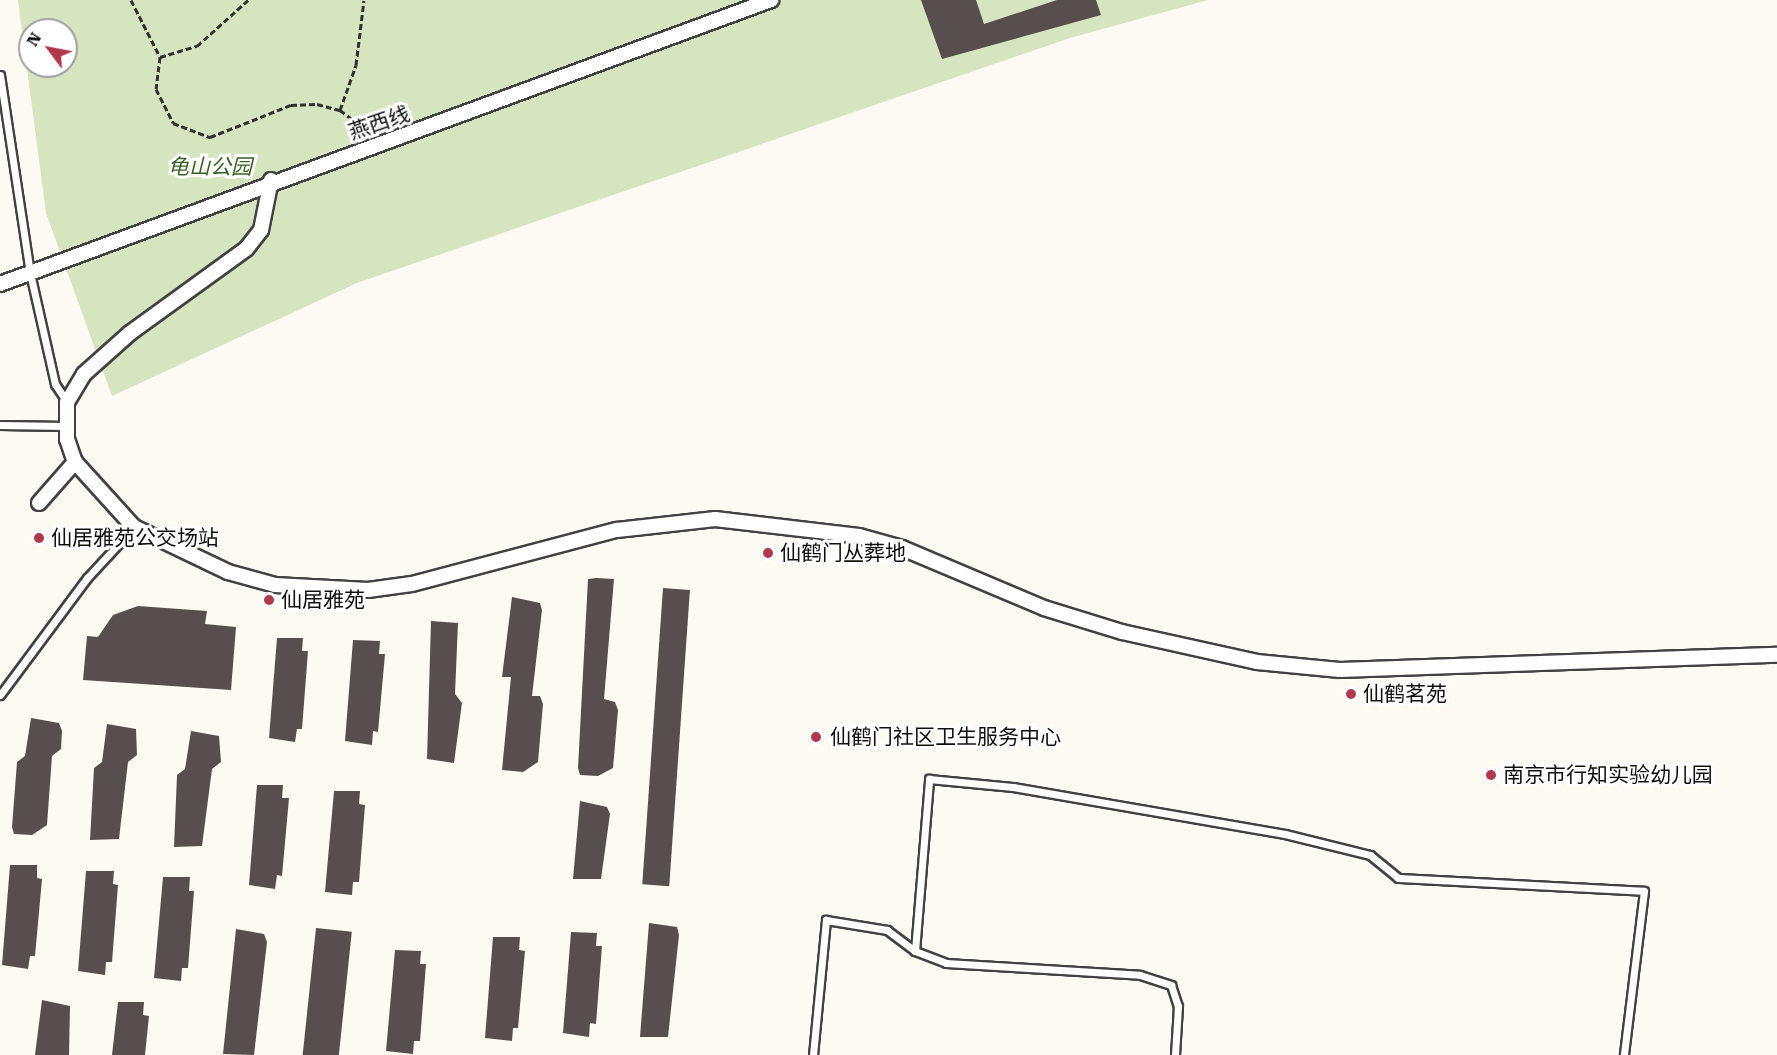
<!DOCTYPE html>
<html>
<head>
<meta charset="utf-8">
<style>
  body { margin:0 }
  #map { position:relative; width:1777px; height:1055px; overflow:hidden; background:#fdfaf3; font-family:"Roboto Serif","Noto Sans SC",serif }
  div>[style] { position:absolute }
  .green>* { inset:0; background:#d7e4c0 }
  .building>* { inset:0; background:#564f4d; transform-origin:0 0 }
  .path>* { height:3px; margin-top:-1.5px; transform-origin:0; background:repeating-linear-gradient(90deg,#313131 0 6px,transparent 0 9px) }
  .roads { filter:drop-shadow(2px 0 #424242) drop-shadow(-2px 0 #424242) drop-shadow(0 2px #424242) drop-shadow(0 -2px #424242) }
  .service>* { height:7px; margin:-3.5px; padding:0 3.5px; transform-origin:3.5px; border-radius:3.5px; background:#fff }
  .minor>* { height:14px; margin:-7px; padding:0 7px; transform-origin:7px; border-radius:7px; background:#fff }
  .dots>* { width:16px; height:16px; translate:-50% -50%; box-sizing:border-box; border:3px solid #fff; border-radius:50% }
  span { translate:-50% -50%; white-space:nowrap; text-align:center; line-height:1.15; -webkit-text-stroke:6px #fff; paint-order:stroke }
  .street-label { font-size:21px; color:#0f0f0f }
  .park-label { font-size:21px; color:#3a5f27; font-style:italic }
  .poi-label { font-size:21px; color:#0f0f0f }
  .left { translate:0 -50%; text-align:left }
  .north { position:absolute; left:18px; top:18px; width:60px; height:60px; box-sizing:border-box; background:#fff; border:2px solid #9f9f9f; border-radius:50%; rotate:302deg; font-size:16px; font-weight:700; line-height:24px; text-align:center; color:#0f0f0f }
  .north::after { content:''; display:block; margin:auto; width:21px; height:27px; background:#ae384d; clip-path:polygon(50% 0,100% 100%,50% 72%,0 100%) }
</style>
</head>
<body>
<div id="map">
  <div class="green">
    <i style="clip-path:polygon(evenodd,18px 0,1208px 0,1070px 38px,357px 283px,112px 396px,46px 213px,18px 0,30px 30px,66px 30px,66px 66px,30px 66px,30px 30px)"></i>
  </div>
  <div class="building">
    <i style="clip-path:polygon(921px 0,976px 0,984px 24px,1057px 0,1096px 0,1101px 15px,942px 59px)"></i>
    <i style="clip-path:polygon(596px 578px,614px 579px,604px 699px,615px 702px,618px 710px,613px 768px,598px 776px,580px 775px,578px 768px,588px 579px)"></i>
    <i style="left:663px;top:588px;width:27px;height:297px;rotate:4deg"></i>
    <i style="clip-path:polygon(512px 597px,540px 603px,542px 610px,532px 696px,540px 696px,543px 704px,538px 762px,523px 772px,502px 770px,511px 677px,502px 677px)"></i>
    <i style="clip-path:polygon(138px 606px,207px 611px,205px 624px,236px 627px,231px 690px,83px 680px,87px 636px,98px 637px,113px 615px)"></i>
    <i style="clip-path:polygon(431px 621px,458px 623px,455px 694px,462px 703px,454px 763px,427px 759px)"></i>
    <i style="clip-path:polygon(277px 638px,303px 638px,302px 651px,308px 651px,302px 729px,297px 729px,295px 742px,269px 738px)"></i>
    <i style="clip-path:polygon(353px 640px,380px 641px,379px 654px,385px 654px,378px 732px,373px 731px,372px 745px,345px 741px)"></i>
    <i style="clip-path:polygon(31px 718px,59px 723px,62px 731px,61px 749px,52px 756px,47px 825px,32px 835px,14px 834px,12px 827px,17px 762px,25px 756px)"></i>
    <i style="clip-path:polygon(107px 724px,136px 729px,137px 755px,128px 762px,119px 839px,90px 840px,94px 768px,102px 762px)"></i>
    <i style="clip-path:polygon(191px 731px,219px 736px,221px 762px,212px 769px,202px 846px,174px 847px,177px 775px,185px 769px)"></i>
    <i style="clip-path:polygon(257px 785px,283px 785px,282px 798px,289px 798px,282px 876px,277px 875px,275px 889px,249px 885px)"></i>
    <i style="clip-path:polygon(334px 791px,360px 791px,359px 804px,365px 805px,359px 882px,353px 882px,352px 895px,325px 892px)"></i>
    <i style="clip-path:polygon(580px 801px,607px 807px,610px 814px,601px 879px,573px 879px)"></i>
    <i style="clip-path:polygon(10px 865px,37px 865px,37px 878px,42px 879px,35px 956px,30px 956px,28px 969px,2px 965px)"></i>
    <i style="clip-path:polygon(86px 871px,114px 871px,113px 884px,118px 885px,112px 962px,106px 962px,105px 975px,78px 971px)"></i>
    <i style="clip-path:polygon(163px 877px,190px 877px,189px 891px,194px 891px,188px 968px,182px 968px,181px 981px,154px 978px)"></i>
    <i style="clip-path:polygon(649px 923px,677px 927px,679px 935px,668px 1037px,640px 1037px)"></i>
    <i style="left:316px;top:928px;width:36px;height:128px;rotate:6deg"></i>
    <i style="clip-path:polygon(236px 929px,264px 934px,267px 942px,254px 1055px,223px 1054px)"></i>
    <i style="clip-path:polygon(571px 932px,597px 933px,596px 946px,602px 946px,596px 1024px,590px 1023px,589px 1037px,563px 1033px)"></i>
    <i style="clip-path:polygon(493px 937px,520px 937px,519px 950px,525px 951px,518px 1028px,513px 1028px,512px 1041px,485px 1038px)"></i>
    <i style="clip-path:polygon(395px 950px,421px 951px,420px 964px,426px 964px,420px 1041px,414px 1041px,413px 1054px,386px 1051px)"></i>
    <i style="clip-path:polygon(42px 1000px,70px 1006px,69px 1055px,35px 1055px)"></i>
    <i style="clip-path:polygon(118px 1002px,144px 1002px,143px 1015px,149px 1016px,145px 1055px,112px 1055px)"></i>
  </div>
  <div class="path">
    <i style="left:131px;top:0;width:64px;rotate:63deg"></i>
    <i style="left:160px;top:57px;width:32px;rotate:97deg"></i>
    <i style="left:156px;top:89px;width:38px;rotate:63deg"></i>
    <i style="left:173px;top:123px;width:40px;rotate:21deg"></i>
    <i style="left:210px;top:137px;width:87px;rotate:-21.6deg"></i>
    <i style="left:291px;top:105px;width:26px;rotate:-2deg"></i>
    <i style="left:317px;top:104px;width:24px;rotate:15deg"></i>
    <i style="left:340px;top:110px;width:38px;rotate:37deg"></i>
    <i style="left:160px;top:57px;width:39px;rotate:-17deg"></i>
    <i style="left:197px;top:46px;width:69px;rotate:-42deg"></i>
    <i style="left:340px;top:110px;width:48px;rotate:-70.4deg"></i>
    <i style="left:356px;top:65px;width:65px;rotate:-83deg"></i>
  </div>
  <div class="roads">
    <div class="service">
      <i style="left:0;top:75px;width:200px;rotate:81.4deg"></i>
      <i style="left:30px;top:273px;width:114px;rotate:77.3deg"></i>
      <i style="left:55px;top:384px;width:22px;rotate:56deg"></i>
      <i style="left:0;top:425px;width:67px;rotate:0.9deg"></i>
      <i style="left:0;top:695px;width:146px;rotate:-53.4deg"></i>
      <i style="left:87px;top:578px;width:69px;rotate:-47.3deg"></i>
      <i style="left:915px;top:951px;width:173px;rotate:-85.3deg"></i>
      <i style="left:929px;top:779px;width:84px;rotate:5.4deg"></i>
      <i style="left:1013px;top:787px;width:276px;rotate:9.8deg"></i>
      <i style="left:1285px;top:834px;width:88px;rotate:13.9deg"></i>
      <i style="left:1370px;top:855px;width:36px;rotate:39deg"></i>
      <i style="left:1398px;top:878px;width:246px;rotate:3deg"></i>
      <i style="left:1644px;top:891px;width:165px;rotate:97deg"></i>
      <i style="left:813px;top:1055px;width:136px;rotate:-84.5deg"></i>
      <i style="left:826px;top:920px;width:62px;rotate:9.3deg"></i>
      <i style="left:887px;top:930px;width:35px;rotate:37deg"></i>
      <i style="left:915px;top:951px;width:33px;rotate:21deg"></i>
      <i style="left:946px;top:963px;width:194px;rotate:3.5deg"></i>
      <i style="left:1140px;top:975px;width:33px;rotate:18deg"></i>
      <i style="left:1171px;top:985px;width:22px;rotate:72deg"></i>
      <i style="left:1178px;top:1006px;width:49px;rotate:93.5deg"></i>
    </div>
    <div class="minor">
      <i style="left:271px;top:180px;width:51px;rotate:101.3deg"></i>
      <i style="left:261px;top:230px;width:24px;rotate:128deg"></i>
      <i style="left:246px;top:249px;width:143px;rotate:144.1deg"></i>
      <i style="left:130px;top:333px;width:62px;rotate:138.3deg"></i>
      <i style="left:84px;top:374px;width:33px;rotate:121deg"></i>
      <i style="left:67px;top:402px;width:37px;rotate:90deg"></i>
      <i style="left:67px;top:439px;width:24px;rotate:71deg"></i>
      <i style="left:75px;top:462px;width:88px;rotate:47.8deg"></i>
      <i style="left:134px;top:527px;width:104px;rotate:25.6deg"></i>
      <i style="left:228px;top:572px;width:49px;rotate:15.5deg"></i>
      <i style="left:275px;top:585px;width:93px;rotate:3.1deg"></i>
      <i style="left:368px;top:590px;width:44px;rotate:-7.8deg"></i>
      <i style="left:412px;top:584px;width:212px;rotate:-14.8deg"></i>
      <i style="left:617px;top:530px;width:99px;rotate:-6.4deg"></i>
      <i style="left:715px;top:519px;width:145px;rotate:6.7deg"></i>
      <i style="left:859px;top:536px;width:45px;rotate:15.6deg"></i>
      <i style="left:902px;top:548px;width:154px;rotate:22.9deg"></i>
      <i style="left:1044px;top:608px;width:82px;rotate:17.1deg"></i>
      <i style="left:1122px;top:632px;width:138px;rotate:12.5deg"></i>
      <i style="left:1257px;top:662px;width:83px;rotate:5.5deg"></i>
      <i style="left:1340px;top:670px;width:437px;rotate:-2deg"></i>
      <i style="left:0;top:284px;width:822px;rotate:-20.22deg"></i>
      <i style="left:39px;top:503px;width:55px;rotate:-48.7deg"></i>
    </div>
  </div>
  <div class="dots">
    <i style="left:39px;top:538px;background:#ae384d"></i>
    <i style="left:768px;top:553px;background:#ae384d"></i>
    <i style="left:269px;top:600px;background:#ae384d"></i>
    <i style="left:1351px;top:694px;background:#ae384d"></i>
    <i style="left:816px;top:737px;background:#ae384d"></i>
    <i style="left:1491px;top:775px;background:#ae384d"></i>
  </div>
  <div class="street-label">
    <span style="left:379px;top:123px;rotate:-19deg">燕西线</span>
  </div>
  <div class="park-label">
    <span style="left:210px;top:167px">龟山公园</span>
  </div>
  <div class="poi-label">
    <span class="left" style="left:51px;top:538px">仙居雅苑公交场站</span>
    <span class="left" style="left:780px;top:553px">仙鹤门丛葬地</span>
    <span class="left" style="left:281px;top:600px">仙居雅苑</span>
    <span class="left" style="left:1363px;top:694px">仙鹤茗苑</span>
    <span class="left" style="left:830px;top:737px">仙鹤门社区卫生服务中心</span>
    <span class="left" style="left:1503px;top:775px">南京市行知实验幼儿园</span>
  </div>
  <div class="north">N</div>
</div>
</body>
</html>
